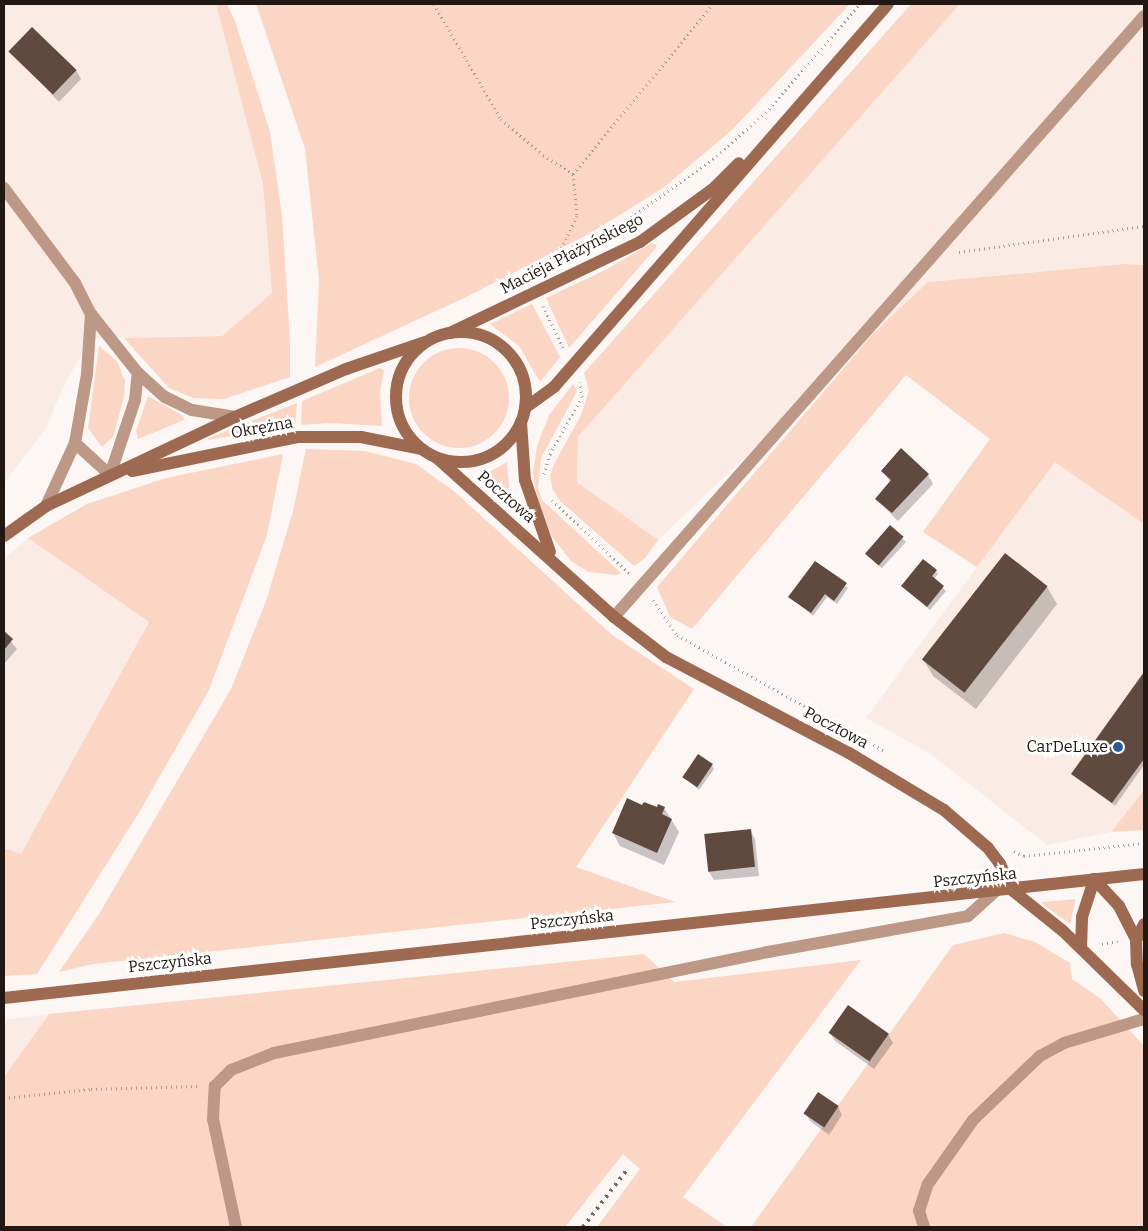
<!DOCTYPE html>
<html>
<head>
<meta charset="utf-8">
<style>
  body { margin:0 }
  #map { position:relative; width:1148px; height:1231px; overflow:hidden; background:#fcf6f4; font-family:Bitter,serif }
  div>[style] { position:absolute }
  .built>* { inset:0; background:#faebe4 }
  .green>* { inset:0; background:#fcd6c5 }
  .round { border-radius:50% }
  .shadow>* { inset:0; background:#0003; transform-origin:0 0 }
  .building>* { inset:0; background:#60493e; transform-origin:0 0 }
  .path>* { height:3px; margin-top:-1.5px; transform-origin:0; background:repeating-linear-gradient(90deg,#a49c99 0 1px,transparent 0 5px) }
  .lane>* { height:12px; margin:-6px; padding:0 6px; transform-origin:6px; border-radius:6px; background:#bd9887 }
  .street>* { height:12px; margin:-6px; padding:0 6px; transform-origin:6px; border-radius:6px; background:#bd9887 }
  .secondary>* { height:12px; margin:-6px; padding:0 6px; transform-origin:6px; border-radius:6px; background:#9e6951 }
  .secondary>.ring { margin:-6px; padding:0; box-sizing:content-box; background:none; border:12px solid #9e6951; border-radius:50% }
  .rail>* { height:4px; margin-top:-2px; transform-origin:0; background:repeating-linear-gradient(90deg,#716965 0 2.5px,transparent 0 7.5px) }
  .dots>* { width:14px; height:14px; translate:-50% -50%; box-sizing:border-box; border:2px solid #fff; border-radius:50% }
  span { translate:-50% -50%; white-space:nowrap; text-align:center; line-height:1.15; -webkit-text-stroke:5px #fff; paint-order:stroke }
  .street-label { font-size:16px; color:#221813 }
  .poi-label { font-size:16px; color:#221813 }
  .right { translate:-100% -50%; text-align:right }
  .frame { position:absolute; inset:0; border:5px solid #221813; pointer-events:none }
</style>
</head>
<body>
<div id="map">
  <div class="built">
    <i style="clip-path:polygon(4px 4px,216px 4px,263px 184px,272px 293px,222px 336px,91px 338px,63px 387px,46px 428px,4px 483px)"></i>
    <i style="clip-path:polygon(960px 4px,1144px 4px,1144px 265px,1123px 264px,928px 282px,658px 540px,577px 482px,578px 437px)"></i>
    <i style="clip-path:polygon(1055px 461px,1144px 524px,1144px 790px,1111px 832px,1047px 845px,931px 754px,866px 718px)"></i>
    <i style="clip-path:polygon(28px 538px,149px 622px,21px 854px,4px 848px,4px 559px)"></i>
    <i style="clip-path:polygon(49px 1014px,4px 1077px,4px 1020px)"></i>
  </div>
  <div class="green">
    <i style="clip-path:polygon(216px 4px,227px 4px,235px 21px,270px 132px,282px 216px,290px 340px,290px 377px,224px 399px,193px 398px,169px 388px,124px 338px,222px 336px,272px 293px,263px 184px)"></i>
    <i style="clip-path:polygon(256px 4px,850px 4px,732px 130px,663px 188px,589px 234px,462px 299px,315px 367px,319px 280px,305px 149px)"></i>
    <i style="clip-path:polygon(911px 4px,960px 4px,578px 437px,577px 482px,658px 540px,645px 558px,634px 566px,560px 501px,553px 490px,550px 477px,553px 466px,581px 415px,589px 390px,584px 373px)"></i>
    <i style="clip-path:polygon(652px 243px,657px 245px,655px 249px,569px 348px,546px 298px,605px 270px)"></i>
    <i style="clip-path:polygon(1123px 264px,1144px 265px,1144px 524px,1055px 462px,977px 567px,923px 532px,990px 439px,906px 375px,692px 629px,670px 617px,657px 587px,872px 335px,928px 282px)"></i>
    <i style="clip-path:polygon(532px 304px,560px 357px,540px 382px,519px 346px,490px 324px)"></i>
    <i style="clip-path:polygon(99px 346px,117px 361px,125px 381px,124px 397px,113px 437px,102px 447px,88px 428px)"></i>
    <i class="round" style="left:409px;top:348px;width:100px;height:100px"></i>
    <i style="clip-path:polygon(380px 368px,384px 371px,380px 391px,382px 426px,331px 423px,301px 425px,302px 401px)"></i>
    <i style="clip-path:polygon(573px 384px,577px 390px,574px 397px,541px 458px,538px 488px,542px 500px,621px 573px,617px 575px,588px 572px,571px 561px,547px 530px,538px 506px,533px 472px,537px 446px,549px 415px)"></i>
    <i style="clip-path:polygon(148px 396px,183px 416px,184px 420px,138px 439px,136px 431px)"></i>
    <i style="clip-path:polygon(297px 403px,295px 426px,207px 440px,209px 438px)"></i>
    <i style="clip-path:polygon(306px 449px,365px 451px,416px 464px,455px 492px,612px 635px,694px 689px,576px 867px,675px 902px,93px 964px,59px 972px,99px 914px,231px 689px,266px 601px,293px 511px)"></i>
    <i style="clip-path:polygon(283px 454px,267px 535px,209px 690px,140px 811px,37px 974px,4px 976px,4px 848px,21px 854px,149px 622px,28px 538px,87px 504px,166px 478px)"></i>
    <i style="clip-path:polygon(507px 462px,510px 496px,507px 498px,484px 475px)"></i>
    <i style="clip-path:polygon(1144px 790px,1144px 830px,1111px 832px)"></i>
    <i style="clip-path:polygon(1076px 899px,1070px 924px,1041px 903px,1043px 902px)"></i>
    <i style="clip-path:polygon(1004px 933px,1035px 942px,1070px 963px,1072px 979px,1101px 999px,1144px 1046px,1144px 1227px,751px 1227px,953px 945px)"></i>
    <i style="clip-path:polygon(644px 954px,674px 982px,861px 960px,683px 1197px,727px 1227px,597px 1227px,640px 1169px,623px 1154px,565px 1227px,4px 1227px,4px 1077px,49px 1014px)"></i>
  </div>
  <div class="shadow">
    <i style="clip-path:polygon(11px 52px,76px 70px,81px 79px,59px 102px)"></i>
    <i style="clip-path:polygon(883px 471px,928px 475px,933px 484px,898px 521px,876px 499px,890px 482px)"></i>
    <i style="left:890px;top:527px;width:22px;height:36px;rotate:43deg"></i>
    <i style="clip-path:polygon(1005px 555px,1047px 587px,1057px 604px,976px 709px,933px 676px,923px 659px)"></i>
    <i style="clip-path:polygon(815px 563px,848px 588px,837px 604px,827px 597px,813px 616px,790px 597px)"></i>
    <i style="clip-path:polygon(936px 571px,938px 574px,934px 579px,946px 591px,930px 610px,903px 586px)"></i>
    <i style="clip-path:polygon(4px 633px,17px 649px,4px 664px)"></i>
    <i style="clip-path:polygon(1144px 674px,1144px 765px,1115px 806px,1072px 774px)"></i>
    <i style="clip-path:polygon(712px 765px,714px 769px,699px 790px,683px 777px)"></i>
    <i style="clip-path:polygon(643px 807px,664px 808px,679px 832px,664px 865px,620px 846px,613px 833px)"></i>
    <i style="clip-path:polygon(750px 830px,755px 839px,759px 876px,714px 880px,709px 872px,705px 835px)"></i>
    <i style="clip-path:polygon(830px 1033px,888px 1034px,893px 1043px,874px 1069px,835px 1041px)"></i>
    <i style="clip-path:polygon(838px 1107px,842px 1115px,829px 1135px,810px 1121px,805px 1113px)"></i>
  </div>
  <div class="building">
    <i style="left:32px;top:27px;width:62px;height:34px;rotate:44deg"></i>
    <i style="clip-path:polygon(901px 448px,929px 474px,892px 513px,875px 499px,891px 480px,881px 471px)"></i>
    <i style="left:890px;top:525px;width:18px;height:38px;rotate:41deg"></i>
    <i style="left:1005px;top:553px;width:54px;height:135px;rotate:38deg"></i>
    <i style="clip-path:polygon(923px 559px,937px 570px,932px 576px,944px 586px,927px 607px,901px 586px)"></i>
    <i style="clip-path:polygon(815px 561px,847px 583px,834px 601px,825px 594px,811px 613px,788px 597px)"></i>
    <i style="clip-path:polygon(4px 631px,13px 639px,4px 650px)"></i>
    <i style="clip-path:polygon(1144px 672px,1144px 759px,1112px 803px,1071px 774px)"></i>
    <i style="left:698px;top:754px;width:18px;height:28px;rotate:34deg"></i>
    <i style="clip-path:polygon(627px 798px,642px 805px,644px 802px,657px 807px,658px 804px,665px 807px,662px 814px,672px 819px,657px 853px,612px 833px)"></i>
    <i style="left:751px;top:829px;width:38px;height:47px;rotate:84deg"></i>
    <i style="left:848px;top:1005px;width:50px;height:34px;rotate:35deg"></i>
    <i style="left:818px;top:1092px;width:25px;height:26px;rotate:34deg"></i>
  </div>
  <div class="path">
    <i style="left:434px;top:4px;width:133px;rotate:59.8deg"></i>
    <i style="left:501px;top:119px;width:55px;rotate:40.6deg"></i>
    <i style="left:543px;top:155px;width:36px;rotate:32deg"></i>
    <i style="left:573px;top:174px;width:42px;rotate:84.6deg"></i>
    <i style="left:577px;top:216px;width:41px;rotate:115.9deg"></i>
    <i style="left:573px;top:174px;width:220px;rotate:-50.5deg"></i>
    <i style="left:959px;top:252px;width:187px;rotate:-8deg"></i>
    <i style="left:528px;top:276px;width:11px;rotate:-68deg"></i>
    <i style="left:532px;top:266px;width:101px;rotate:-25.3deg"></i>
    <i style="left:623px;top:223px;width:115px;rotate:-35.5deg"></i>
    <i style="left:717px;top:156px;width:70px;rotate:-42.1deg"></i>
    <i style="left:769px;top:109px;width:139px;rotate:-49.1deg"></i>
    <i style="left:543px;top:306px;width:49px;rotate:64.5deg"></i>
    <i style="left:544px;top:474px;width:21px;rotate:-73deg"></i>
    <i style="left:550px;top:454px;width:65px;rotate:-60.7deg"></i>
    <i style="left:582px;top:397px;width:15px;rotate:-98deg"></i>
    <i style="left:552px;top:500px;width:106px;rotate:43.5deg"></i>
    <i style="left:653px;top:600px;width:42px;rotate:55.6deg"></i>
    <i style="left:677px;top:635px;width:236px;rotate:29.2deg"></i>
    <i style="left:1014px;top:851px;width:11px;rotate:27deg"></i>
    <i style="left:1024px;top:856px;width:121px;rotate:-6.2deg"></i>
    <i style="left:1102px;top:944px;width:16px;rotate:-11deg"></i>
    <i style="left:4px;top:1098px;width:87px;rotate:-5.9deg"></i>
    <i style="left:91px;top:1089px;width:106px;rotate:-1.6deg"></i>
  </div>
  <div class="lane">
    <i style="left:614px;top:617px;width:801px;rotate:-48.59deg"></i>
    <i style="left:236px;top:1227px;width:110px;rotate:-102deg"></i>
    <i style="left:213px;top:1119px;width:33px;rotate:-87deg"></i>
    <i style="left:215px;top:1086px;width:23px;rotate:-45deg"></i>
    <i style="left:231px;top:1070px;width:46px;rotate:-21.6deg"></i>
    <i style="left:274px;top:1053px;width:504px;rotate:-11.56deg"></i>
    <i style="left:768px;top:952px;width:203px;rotate:-10.2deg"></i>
    <i style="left:968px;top:916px;width:36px;rotate:-42deg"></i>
    <i style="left:924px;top:1227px;width:17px;rotate:-107deg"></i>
    <i style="left:919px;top:1211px;width:28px;rotate:-72deg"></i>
    <i style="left:928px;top:1184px;width:78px;rotate:-54.9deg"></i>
    <i style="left:973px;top:1120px;width:93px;rotate:-43.7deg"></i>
    <i style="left:1040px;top:1056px;width:27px;rotate:-28deg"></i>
    <i style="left:1064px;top:1043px;width:84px;rotate:-16.7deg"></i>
  </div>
  <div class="street">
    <i style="left:4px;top:188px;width:119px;rotate:53.2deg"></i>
    <i style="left:75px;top:283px;width:35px;rotate:63deg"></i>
    <i style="left:91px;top:314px;width:75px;rotate:51.5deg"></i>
    <i style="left:138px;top:373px;width:36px;rotate:42deg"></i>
    <i style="left:165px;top:397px;width:30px;rotate:26deg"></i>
    <i style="left:192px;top:410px;width:44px;rotate:9.2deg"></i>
    <i style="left:75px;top:443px;width:47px;rotate:42.4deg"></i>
    <i style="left:110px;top:475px;width:79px;rotate:-71.6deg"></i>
    <i style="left:135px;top:400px;width:27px;rotate:-84deg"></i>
    <i style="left:46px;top:506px;width:69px;rotate:-65.3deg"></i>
    <i style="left:75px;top:443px;width:70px;rotate:-80.1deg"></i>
    <i style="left:87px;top:374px;width:60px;rotate:-86.2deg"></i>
  </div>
  <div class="secondary">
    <i class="ring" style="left:396px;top:332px;width:118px;height:118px"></i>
    <i style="left:450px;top:333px;width:211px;rotate:-25.6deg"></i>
    <i style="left:640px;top:242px;width:92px;rotate:-36.1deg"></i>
    <i style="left:714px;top:188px;width:35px;rotate:-45deg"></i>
    <i style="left:525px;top:408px;width:36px;rotate:-36deg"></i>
    <i style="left:554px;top:387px;width:508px;rotate:-48.91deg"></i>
    <i style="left:521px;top:422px;width:58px;rotate:86.1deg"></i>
    <i style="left:525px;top:480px;width:76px;rotate:70.9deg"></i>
    <i style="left:437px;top:458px;width:238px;rotate:41.9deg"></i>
    <i style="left:614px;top:617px;width:66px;rotate:37.6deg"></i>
    <i style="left:666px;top:657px;width:207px;rotate:27.7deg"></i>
    <i style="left:849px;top:753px;width:111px;rotate:31deg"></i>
    <i style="left:944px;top:810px;width:58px;rotate:40.8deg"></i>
    <i style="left:988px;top:848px;width:20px;rotate:53deg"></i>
    <i style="left:1000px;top:864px;width:29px;rotate:65deg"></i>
    <i style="left:1012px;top:890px;width:65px;rotate:38.8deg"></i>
    <i style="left:1063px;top:931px;width:113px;rotate:44.3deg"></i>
    <i style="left:132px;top:471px;width:169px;rotate:-11.6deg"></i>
    <i style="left:298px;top:437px;width:63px"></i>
    <i style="left:361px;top:437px;width:61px;rotate:11.3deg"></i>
    <i style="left:4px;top:536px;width:52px;rotate:-35.5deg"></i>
    <i style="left:46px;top:506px;width:209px;rotate:-25.2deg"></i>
    <i style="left:235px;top:417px;width:121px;rotate:-23.4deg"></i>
    <i style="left:346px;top:369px;width:83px;rotate:-18.9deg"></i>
    <i style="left:1094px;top:879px;width:37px;rotate:47deg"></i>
    <i style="left:1119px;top:906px;width:38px;rotate:63deg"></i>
    <i style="left:1136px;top:940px;width:24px;rotate:88deg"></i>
    <i style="left:1137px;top:964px;width:28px;rotate:75deg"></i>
    <i style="left:1136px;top:940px;width:18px;rotate:-63deg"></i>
    <i style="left:1081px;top:948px;width:31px;rotate:-88deg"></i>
    <i style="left:1082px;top:917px;width:40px;rotate:-72deg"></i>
    <i style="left:4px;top:998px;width:1147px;rotate:-6.21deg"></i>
  </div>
  <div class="rail">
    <i style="left:583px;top:1227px;width:71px;rotate:-52.5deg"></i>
  </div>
  <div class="dots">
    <i style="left:1118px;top:747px;background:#265b94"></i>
  </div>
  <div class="street-label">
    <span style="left:572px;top:254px;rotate:-27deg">Macieja Płażyńskiego</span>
    <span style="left:262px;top:428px;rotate:-10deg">Okrężna</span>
    <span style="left:506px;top:497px;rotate:41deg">Pocztowa</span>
    <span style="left:836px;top:728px;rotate:28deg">Pocztowa</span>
    <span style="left:975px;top:878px;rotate:-6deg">Pszczyńska</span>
    <span style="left:572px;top:920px;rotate:-6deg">Pszczyńska</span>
    <span style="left:170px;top:963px;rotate:-6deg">Pszczyńska</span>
  </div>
  <div class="poi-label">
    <span class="right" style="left:1108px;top:747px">CarDeLuxe</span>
  </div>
  <div class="frame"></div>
</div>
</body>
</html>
